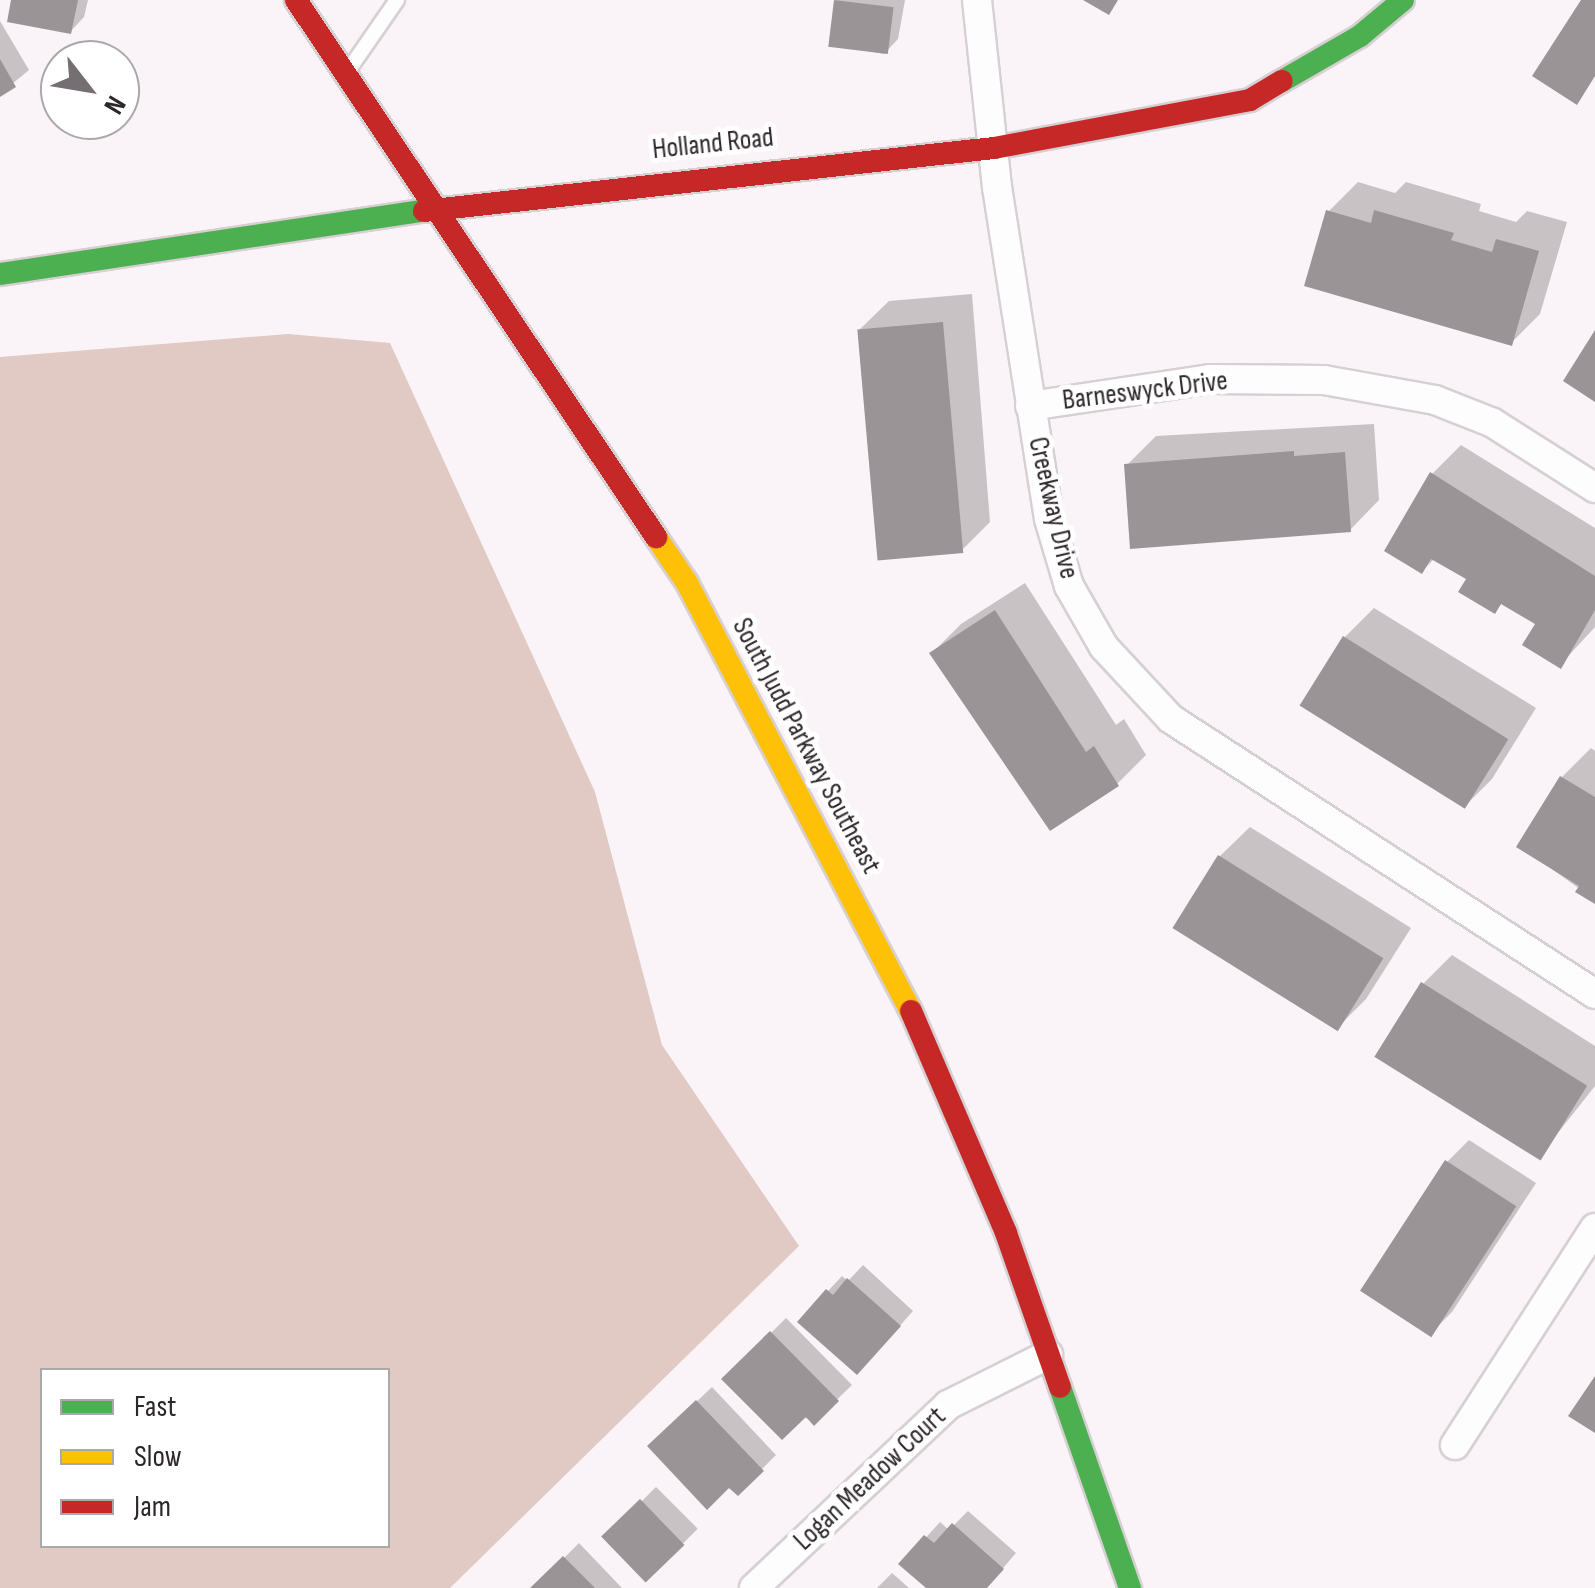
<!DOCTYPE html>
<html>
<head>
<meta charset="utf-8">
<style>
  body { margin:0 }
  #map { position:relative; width:1595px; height:1588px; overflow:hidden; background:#faf3f7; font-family:"Sofia Sans Condensed",sans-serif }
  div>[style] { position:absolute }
  .forest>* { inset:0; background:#e0cac3 }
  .shadow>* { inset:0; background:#0003; transform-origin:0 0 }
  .building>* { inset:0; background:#9b9496; transform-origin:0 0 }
  .roads { filter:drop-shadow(2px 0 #d7d0d3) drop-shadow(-2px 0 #d7d0d3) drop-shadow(0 2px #d7d0d3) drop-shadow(0 -2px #d7d0d3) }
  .lane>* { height:14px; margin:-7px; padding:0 7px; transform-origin:7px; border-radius:7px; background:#fefdfe }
  .street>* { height:28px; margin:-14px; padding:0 14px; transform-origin:14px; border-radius:14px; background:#fefdfe }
  .fast>* { height:22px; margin:-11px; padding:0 11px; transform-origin:11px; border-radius:11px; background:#4caf50 }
  .slow>* { height:22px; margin:-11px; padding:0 11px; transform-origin:11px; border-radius:11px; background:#ffc107 }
  .jam>* { height:22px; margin:-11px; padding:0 11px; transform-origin:11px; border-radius:11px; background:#c62828 }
  span { translate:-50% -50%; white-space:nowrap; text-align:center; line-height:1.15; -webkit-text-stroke:10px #fff; paint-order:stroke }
  .street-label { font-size:28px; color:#2d262a }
  .legend { position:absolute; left:40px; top:1368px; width:350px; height:180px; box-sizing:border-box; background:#fff; border:2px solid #aba8aa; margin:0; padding:12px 18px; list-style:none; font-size:30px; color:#2d262a }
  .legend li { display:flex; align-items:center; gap:20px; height:50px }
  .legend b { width:50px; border:2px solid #aba8aa }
  .north { position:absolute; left:40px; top:40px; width:100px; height:100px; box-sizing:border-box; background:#fff; border:2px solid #aba8aa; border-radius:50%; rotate:121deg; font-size:28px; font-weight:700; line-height:40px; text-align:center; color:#2d262a }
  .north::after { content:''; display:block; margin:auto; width:35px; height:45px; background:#756e72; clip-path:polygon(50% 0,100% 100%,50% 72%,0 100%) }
</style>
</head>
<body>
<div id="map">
  <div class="forest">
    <i style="clip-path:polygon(evenodd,288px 334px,390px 343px,595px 792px,662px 1045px,799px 1246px,450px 1588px,0 1588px,0 357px,288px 334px,42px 1370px,388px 1370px,388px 1546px,42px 1546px,42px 1370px)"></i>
  </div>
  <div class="shadow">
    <i style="clip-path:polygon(14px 0,88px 0,84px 17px,70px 32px)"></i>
    <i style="clip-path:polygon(836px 0,905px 0,898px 39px,884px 54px,829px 44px)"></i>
    <i style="clip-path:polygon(0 21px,29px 70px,0 94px)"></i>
    <i style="clip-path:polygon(1358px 182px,1395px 193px,1406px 182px,1481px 204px,1479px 211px,1516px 222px,1527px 211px,1567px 222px,1540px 314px,1511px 343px,1329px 211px)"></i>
    <i style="clip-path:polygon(972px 294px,990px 522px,961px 551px,859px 330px,889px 301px)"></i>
    <i style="clip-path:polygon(1374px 424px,1379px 500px,1350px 530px,1127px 465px,1156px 436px)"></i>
    <i style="clip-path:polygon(1461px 445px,1595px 528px,1595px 627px,1560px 665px,1538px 623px,1503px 602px,1495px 610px,1469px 578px,1435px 558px,1422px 571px,1432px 474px)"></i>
    <i style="clip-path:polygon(1025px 583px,1116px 725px,1124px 719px,1146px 755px,1117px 784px,932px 653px,961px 624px)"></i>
    <i style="clip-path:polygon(1374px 608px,1536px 708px,1492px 779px,1463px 808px,1345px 637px)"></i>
    <i style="clip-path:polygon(1591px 748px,1595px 751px,1595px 900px,1520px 846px,1562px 777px)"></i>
    <i style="clip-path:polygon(1250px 827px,1411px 928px,1366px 999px,1337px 1028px,1176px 927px,1220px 856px)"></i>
    <i style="clip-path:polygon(1452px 955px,1595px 1046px,1595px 1086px,1538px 1158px,1423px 984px)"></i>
    <i style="clip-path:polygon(1469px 1140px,1536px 1183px,1452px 1312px,1430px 1334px,1447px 1162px)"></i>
    <i style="clip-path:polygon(863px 1265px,913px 1311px,871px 1358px,800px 1321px,842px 1276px,848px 1281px)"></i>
    <i style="clip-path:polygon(786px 1318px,852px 1385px,814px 1422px,725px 1379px)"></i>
    <i style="clip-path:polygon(712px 1387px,776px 1455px,738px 1493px,650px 1446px)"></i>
    <i style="left:656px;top:1487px;width:59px;height:71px;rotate:45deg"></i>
    <i style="clip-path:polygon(968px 1511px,1016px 1553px,986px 1588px,930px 1588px,902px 1564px,940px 1522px,949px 1530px)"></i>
    <i style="clip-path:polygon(579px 1543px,622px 1588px,534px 1588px)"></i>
    <i style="clip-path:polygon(892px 1573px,909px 1588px,877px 1588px)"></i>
  </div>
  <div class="building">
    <i style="clip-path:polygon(11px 0,78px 0,71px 34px,7px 22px)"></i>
    <i style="left:834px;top:0;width:60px;height:47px;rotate:7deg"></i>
    <i style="clip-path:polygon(1083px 0,1118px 0,1109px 15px)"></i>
    <i style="clip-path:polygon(1581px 0,1595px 0,1595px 76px,1577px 105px,1532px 76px)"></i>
    <i style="clip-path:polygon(0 59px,16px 87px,0 97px)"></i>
    <i style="clip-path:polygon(1326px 210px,1371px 223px,1374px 210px,1454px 233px,1451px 240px,1492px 252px,1496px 239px,1539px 251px,1512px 346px,1304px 286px)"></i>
    <i style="left:943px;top:322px;width:232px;height:86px;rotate:85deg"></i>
    <i style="clip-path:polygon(1595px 330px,1595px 402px,1563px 381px)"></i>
    <i style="clip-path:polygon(1294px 451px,1294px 456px,1345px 452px,1351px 532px,1130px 549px,1124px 464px)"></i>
    <i style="clip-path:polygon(1430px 472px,1595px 576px,1595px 610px,1561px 669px,1522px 645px,1535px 624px,1501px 604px,1495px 614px,1458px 592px,1466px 579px,1431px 559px,1422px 574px,1384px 551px)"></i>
    <i style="clip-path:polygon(995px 610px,1086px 752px,1094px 746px,1119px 786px,1050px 831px,929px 653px)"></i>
    <i style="left:1343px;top:636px;width:195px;height:82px;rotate:32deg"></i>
    <i style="clip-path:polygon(1560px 776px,1595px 797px,1595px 904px,1575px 892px,1579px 886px,1516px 847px)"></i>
    <i style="left:1218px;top:855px;width:195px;height:86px;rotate:32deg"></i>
    <i style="left:1421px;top:982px;width:196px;height:88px;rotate:32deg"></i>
    <i style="left:1445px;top:1160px;width:85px;height:156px;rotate:33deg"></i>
    <i style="clip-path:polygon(847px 1278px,901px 1326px,857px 1375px,797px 1322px,826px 1289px,833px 1295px)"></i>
    <i style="clip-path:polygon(770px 1331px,839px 1401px,814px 1426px,806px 1417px,782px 1440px,721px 1379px)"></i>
    <i style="clip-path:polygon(1595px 1376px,1595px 1433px,1568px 1416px)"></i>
    <i style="clip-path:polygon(696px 1400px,764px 1471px,738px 1496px,729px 1488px,707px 1510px,647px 1446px)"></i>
    <i style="left:640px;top:1499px;width:64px;height:54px;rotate:46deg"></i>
    <i style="clip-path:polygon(952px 1523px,1004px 1569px,987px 1588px,926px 1588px,898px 1564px,924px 1535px,934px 1543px)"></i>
    <i style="clip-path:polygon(563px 1556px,595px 1588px,530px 1588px)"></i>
  </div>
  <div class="roads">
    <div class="lane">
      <i style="left:352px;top:65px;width:79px;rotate:-55.3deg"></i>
    </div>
    <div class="street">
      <i style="left:977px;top:0;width:188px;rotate:83.9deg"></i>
      <i style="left:997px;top:187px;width:336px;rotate:81.1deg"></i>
      <i style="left:1049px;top:519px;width:70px;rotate:73.4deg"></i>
      <i style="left:1069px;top:586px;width:70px;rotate:60.2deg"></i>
      <i style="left:1104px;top:647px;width:98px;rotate:47.1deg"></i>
      <i style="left:1171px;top:719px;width:505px;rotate:32.97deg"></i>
      <i style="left:1030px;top:406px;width:182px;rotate:-8.5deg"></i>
      <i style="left:1210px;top:379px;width:114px;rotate:0.5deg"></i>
      <i style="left:1324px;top:380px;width:113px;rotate:10.2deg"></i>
      <i style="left:1435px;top:400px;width:62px;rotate:21.6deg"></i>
      <i style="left:1493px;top:423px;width:121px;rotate:32.5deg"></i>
      <i style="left:1455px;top:1445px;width:258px;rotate:-57.2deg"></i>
      <i style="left:754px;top:1588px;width:267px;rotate:-43.3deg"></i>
      <i style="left:948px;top:1405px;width:112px;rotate:-26.6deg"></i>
    </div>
    <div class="fast">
      <i style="left:1282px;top:81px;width:90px;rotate:-30deg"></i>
      <i style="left:1360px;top:36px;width:56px;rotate:-39.9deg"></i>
      <i style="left:0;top:274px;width:429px;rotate:-8.5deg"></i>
      <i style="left:1060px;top:1387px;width:213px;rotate:70.8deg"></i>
    </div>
    <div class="slow">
      <i style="left:656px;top:537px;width:55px;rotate:56deg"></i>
      <i style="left:687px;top:583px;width:483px;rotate:62.4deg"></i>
    </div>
    <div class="jam">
      <i style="left:296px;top:0;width:647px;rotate:56.16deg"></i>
      <i style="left:424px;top:211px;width:573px;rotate:-6.31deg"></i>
      <i style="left:994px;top:148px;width:260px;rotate:-10.6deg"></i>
      <i style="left:1250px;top:100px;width:37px;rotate:-31deg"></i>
      <i style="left:911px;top:1011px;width:241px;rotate:66.8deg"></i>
      <i style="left:1006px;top:1233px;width:163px;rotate:70.7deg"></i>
    </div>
  </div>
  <div class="street-label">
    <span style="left:713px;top:144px;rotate:-6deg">Holland Road</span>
    <span style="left:1145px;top:391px;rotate:-7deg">Barneswyck Drive</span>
    <span style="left:1053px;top:508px;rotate:77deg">Creekway Drive</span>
    <span style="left:806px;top:746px;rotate:62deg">South Judd Parkway Southeast</span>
    <span style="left:870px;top:1479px;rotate:-43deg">Logan Meadow Court</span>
  </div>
  <ul class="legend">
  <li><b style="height:12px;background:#4caf50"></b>Fast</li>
  <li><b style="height:12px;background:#ffc107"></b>Slow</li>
  <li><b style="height:12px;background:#c62828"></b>Jam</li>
  </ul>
  <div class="north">N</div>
</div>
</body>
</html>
